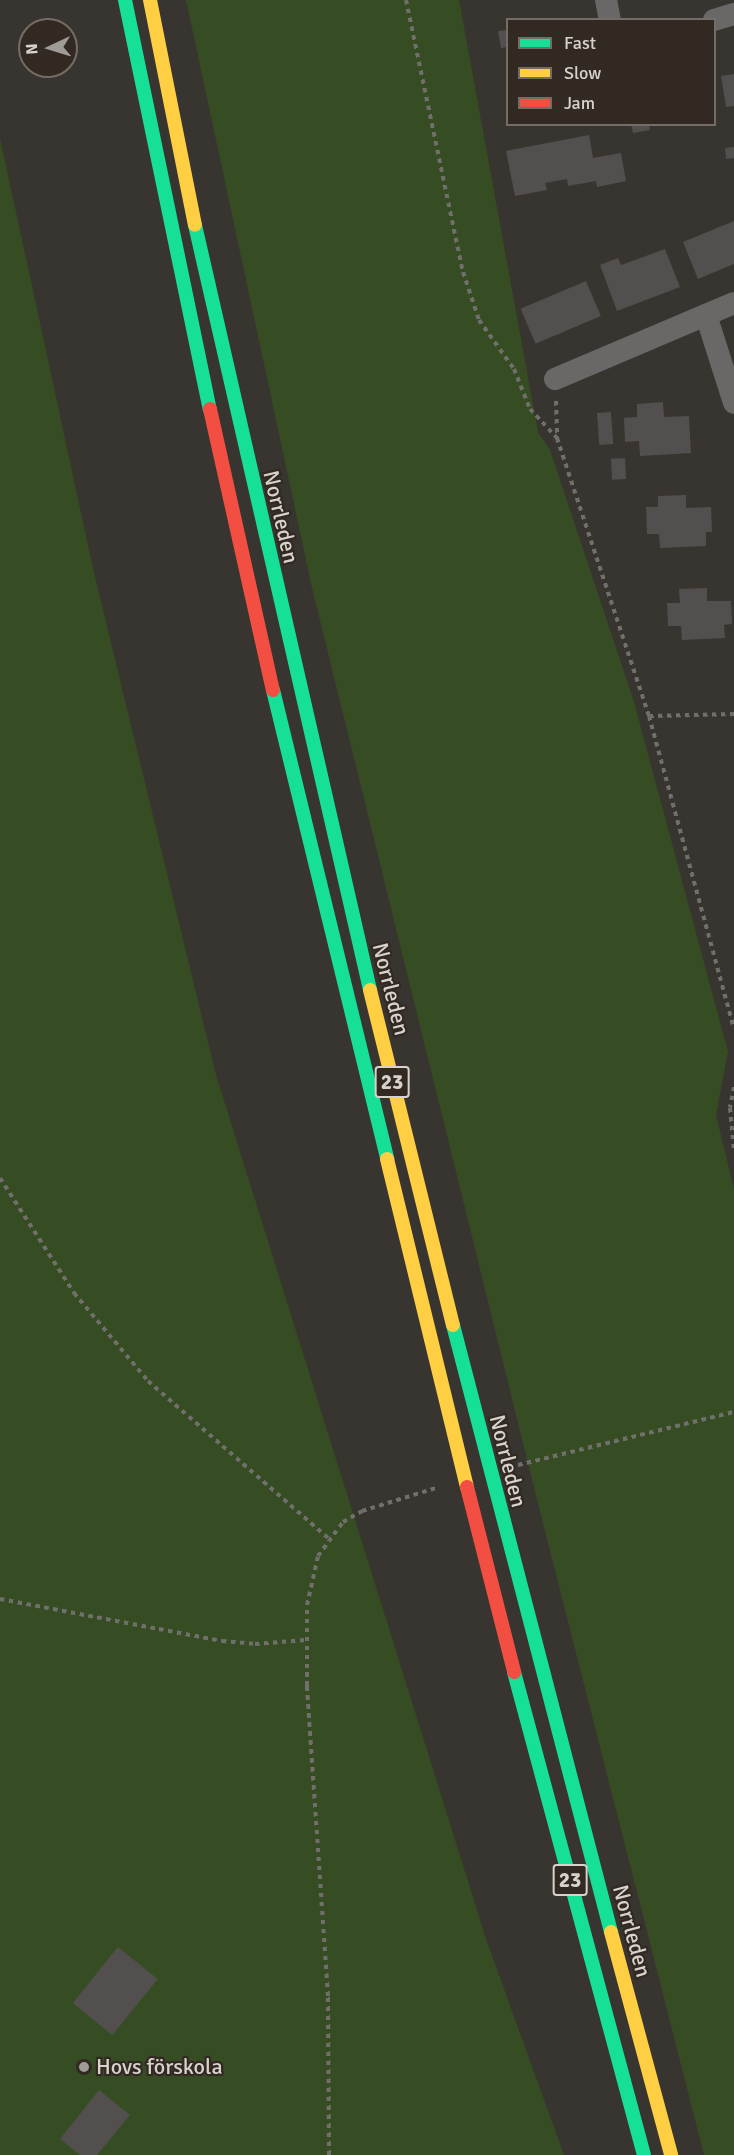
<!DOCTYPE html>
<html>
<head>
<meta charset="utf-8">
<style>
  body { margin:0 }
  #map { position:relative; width:734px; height:2155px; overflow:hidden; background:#383430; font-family:Signika,sans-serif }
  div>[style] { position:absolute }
  .green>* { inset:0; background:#364d24 }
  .building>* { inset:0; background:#534f4e; transform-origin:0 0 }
  .path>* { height:4px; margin-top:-2px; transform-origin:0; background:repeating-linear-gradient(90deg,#716f6c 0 4.5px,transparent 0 9px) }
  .street>* { height:22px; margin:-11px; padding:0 11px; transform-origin:11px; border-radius:11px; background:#696866 }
  .fast>* { height:14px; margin:-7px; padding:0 7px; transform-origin:7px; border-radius:7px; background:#16e098 }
  .slow>* { height:14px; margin:-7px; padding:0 7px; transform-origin:7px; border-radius:7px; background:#ffcf43 }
  .jam>* { height:14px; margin:-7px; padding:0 7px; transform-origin:7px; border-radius:7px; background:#f24e42 }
  .dots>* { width:16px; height:16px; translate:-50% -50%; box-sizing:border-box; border:3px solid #322a22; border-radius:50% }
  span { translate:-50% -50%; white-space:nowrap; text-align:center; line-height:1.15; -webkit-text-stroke:4.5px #322a22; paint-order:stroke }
  .shield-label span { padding:2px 4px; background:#322a22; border:2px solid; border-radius:4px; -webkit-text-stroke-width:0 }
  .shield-label { font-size:21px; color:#d7d2cd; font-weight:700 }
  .street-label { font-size:22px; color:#d7d2cd }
  .poi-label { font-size:22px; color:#d7d2cd }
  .left { translate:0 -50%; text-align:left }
  .legend { position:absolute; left:506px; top:18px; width:210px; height:108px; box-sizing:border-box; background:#322a22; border:2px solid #746d66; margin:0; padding:8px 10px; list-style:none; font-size:18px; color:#d7d2cd }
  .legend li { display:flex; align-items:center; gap:12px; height:30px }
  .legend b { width:30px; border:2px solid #746d66 }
  .north { position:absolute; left:18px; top:18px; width:60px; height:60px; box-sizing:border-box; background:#322a22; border:2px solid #746d66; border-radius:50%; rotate:266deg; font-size:16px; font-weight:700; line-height:24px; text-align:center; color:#d7d2cd }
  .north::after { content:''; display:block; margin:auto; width:21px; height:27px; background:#9f9b96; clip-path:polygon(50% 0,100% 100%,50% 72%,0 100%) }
</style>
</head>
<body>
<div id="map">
  <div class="green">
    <i style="clip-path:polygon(186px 0,459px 0,538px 432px,550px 450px,634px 702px,728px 1052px,716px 1115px,734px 1189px,734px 2155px,704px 2155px,535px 1492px,312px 588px)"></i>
    <i style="clip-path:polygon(0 138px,94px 573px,216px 1075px,486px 1939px,564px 2155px,0 2155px)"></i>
  </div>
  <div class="building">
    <i style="clip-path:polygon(508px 30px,508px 47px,501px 48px,498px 31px)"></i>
    <i style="clip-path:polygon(734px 74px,734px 106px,726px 107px,721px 76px)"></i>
    <i style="clip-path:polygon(631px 124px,649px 124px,650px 130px,633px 133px)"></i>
    <i style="clip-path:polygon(589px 135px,593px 158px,621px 153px,626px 181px,597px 187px,596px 181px,568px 186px,567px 179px,545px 183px,547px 190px,515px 196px,506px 151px)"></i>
    <i style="clip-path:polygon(734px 147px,734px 158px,726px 159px,725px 148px)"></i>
    <i style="clip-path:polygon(734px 221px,734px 264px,698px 279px,683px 242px)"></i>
    <i style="clip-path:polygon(665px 249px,680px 287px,617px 311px,600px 265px,618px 258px,621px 265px)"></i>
    <i style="left:586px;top:281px;width:38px;height:71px;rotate:67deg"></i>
    <i style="clip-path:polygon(663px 402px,664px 417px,689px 416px,691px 453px,640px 456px,639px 441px,625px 442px,624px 418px,637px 417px,637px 404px)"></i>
    <i style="left:611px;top:412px;width:32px;height:14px;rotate:86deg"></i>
    <i style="left:625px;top:458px;width:21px;height:14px;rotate:87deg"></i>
    <i style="clip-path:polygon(686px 495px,686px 508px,711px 507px,712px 532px,706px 532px,706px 546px,660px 548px,659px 534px,647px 534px,646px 507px,658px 507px,658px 496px)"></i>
    <i style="clip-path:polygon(707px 588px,707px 601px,731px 601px,732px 624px,724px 625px,725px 638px,682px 640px,681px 626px,668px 626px,667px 603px,680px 603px,679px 589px)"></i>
    <i style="left:118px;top:1947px;width:51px;height:72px;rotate:39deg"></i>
    <i style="clip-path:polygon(99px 2090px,130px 2115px,97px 2155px,80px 2155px,60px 2139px)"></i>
  </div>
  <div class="path">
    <i style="left:406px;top:0;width:278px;rotate:78.2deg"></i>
    <i style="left:463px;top:272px;width:51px;rotate:71.6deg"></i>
    <i style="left:479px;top:320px;width:60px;rotate:54.5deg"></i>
    <i style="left:514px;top:369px;width:43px;rotate:68.2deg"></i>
    <i style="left:530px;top:409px;width:40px;rotate:47deg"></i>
    <i style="left:556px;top:401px;width:37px;rotate:88deg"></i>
    <i style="left:557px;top:438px;width:293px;rotate:71.7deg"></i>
    <i style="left:649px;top:716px;width:85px;rotate:-1.3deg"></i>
    <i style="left:649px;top:716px;width:324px;rotate:74.8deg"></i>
    <i style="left:734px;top:1087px;width:21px;rotate:101deg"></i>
    <i style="left:730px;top:1108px;width:42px;rotate:84.6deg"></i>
    <i style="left:0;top:1178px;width:137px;rotate:57.2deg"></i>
    <i style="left:74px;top:1293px;width:115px;rotate:49.9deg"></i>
    <i style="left:148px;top:1381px;width:239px;rotate:41.1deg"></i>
    <i style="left:518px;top:1465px;width:222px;rotate:-13.8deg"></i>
    <i style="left:0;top:1599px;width:226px;rotate:10.7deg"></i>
    <i style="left:222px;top:1641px;width:33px;rotate:5deg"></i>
    <i style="left:255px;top:1644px;width:50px;rotate:-4.6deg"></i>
    <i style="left:329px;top:2155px;width:159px;rotate:-90.4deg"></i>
    <i style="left:328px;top:1996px;width:311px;rotate:-93.9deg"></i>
    <i style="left:307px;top:1686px;width:81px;rotate:-90deg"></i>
    <i style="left:307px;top:1605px;width:50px;rotate:-77.3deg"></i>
    <i style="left:318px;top:1556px;width:42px;rotate:-53.7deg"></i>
    <i style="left:343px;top:1522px;width:22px;rotate:-30deg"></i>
    <i style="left:362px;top:1511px;width:81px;rotate:-17.3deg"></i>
  </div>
  <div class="street">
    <i style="left:606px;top:0;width:20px;rotate:79deg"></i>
    <i style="left:714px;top:20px;width:21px;rotate:-17deg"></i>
    <i style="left:706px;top:315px;width:92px;rotate:72.3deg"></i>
    <i style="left:555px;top:379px;width:194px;rotate:-23deg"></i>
  </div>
  <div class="fast">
    <i style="left:125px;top:0;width:418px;rotate:78.3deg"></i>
    <i style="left:195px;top:225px;width:785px;rotate:77.11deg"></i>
    <i style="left:273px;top:690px;width:483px;rotate:76.3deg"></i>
    <i style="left:453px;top:1325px;width:627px;rotate:75.41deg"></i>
    <i style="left:514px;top:1672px;width:500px;rotate:74.94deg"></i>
  </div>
  <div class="slow">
    <i style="left:150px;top:0;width:229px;rotate:78.7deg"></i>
    <i style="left:370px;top:990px;width:345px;rotate:76.1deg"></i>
    <i style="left:387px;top:1159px;width:338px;rotate:76.3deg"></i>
    <i style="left:611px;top:1932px;width:231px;rotate:74.9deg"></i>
  </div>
  <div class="jam">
    <i style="left:210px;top:409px;width:288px;rotate:77.4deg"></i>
    <i style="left:467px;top:1487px;width:191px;rotate:75.7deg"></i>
  </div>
  <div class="dots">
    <i style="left:84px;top:2067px;background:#9f9b96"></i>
  </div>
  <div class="shield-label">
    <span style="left:392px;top:1082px">23</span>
    <span style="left:570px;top:1880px">23</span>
  </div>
  <div class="street-label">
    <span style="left:281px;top:517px;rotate:77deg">Norrleden</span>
    <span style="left:391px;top:989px;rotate:76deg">Norrleden</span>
    <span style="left:508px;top:1461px;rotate:76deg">Norrleden</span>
    <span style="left:632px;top:1931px;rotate:75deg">Norrleden</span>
  </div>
  <div class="poi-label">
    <span class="left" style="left:96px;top:2067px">Hovs förskola</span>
  </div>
  <ul class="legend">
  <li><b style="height:8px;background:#16e098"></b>Fast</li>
  <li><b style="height:8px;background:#ffcf43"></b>Slow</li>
  <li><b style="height:8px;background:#f24e42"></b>Jam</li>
  </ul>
  <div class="north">N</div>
</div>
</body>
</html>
